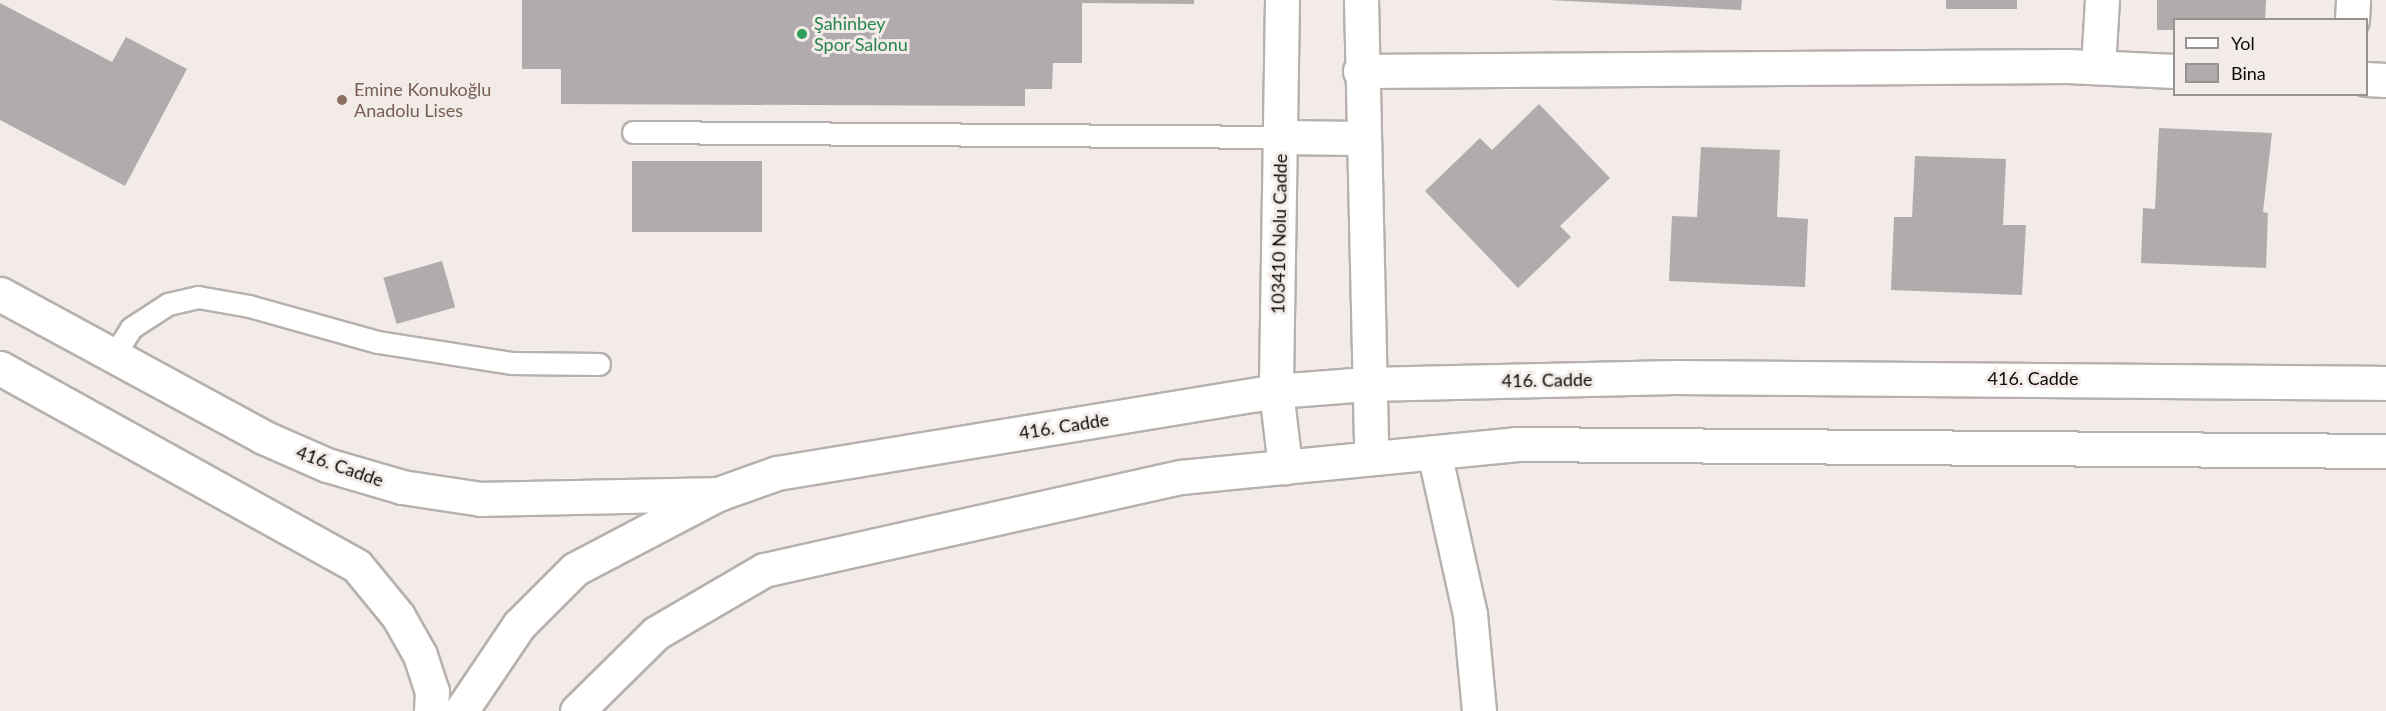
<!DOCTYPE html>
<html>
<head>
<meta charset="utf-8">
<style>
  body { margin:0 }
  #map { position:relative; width:2386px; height:711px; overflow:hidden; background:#f2ebe8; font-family:Lato,sans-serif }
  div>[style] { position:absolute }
  .building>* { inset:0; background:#b1abae; transform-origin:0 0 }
  .roads { filter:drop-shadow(2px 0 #b7b1ae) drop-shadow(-2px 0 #b7b1ae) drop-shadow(0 2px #b7b1ae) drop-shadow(0 -2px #b7b1ae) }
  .service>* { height:21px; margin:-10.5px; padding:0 10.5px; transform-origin:10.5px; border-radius:10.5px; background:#fff }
  .minor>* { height:33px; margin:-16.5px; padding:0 16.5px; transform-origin:16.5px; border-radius:16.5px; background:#fff }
  .tertiary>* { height:33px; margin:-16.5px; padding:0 16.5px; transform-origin:16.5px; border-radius:16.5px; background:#fff }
  .secondary>* { height:33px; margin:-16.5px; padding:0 16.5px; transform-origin:16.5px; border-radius:16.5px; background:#fff }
  .dots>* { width:16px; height:16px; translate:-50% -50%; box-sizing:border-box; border:3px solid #f2ebe8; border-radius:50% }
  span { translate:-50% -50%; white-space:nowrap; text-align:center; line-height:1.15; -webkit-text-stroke:6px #f2ebe8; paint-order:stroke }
  .leisure-label { font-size:18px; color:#27864d }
  .left { translate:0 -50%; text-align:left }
  .education-label { font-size:18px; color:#785e54 }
  .street-label { font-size:18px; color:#0e0c0b }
  .legend { position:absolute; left:2173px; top:18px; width:195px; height:78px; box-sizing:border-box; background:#f2ebe8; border:2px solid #979290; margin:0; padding:8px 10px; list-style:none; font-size:18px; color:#0e0c0b }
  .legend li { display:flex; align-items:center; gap:12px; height:30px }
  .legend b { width:30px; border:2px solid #979290 }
</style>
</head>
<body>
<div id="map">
  <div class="building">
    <i style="clip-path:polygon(522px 0,1194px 0,1194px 4px,1082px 3px,1082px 63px,1053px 63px,1052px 89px,1025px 89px,1025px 106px,561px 104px,561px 69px,522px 69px)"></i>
    <i style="clip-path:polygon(1549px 0,1742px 0,1741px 10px)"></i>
    <i style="left:1946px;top:0;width:71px;height:9px"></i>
    <i style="clip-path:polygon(2157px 0,2266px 0,2265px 20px,2174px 20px,2174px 30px,2157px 30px)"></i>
    <i style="clip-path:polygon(0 3px,112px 62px,126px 37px,187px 69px,125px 186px,0 120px)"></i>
    <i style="clip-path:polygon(1539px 104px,1610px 178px,1560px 226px,1571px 237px,1518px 288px,1425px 191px,1480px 138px,1492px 150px)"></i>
    <i style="clip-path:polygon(2159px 128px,2272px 133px,2263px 212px,2268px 213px,2266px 268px,2141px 263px,2143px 208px,2155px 209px)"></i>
    <i style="clip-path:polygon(1701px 147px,1780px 150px,1777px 217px,1808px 219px,1805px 287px,1669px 281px,1672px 216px,1697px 217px)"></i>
    <i style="clip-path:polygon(1915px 156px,2006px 159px,2003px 225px,2026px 225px,2022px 295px,1891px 290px,1894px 217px,1912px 217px)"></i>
    <i style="left:632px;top:161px;width:130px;height:71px"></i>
    <i style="left:442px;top:261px;width:48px;height:61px;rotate:74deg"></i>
  </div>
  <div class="roads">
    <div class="service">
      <i style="left:633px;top:132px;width:647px;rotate:0.44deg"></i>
      <i style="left:113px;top:357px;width:34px;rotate:-58deg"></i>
      <i style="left:131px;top:328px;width:44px;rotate:-33deg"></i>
      <i style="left:168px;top:304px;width:31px;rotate:-13deg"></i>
      <i style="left:198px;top:297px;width:52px;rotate:10deg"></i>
      <i style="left:249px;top:306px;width:134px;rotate:15.6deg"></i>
      <i style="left:378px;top:342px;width:136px;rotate:8.9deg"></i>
      <i style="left:512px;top:363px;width:87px;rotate:0.7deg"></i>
    </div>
    <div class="minor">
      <i style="left:2352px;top:20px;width:20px;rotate:-87deg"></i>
      <i style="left:2098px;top:67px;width:67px;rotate:-86.6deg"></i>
      <i style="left:1360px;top:71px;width:708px;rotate:-0.4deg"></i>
      <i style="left:2068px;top:66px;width:106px;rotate:2.7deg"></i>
      <i style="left:2366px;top:79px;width:20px;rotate:3deg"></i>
      <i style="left:1434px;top:452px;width:166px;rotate:77.5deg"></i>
      <i style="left:1470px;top:614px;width:97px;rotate:84.7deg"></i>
    </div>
    <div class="tertiary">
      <i style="left:1282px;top:0;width:391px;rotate:90.9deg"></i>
      <i style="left:1276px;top:391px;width:77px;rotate:83.2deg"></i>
      <i style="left:1361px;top:0;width:458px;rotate:88.7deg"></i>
      <i style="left:1280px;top:137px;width:81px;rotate:0.7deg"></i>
      <i style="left:0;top:294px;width:299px;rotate:28.5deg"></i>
      <i style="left:263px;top:437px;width:70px;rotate:23.6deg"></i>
      <i style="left:327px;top:465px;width:78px;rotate:16.3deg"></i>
      <i style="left:402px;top:487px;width:80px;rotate:8.6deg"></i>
      <i style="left:481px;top:499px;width:237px;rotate:-1.2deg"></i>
      <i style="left:0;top:368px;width:408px;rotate:29deg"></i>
      <i style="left:357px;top:566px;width:65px;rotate:50.6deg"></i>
      <i style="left:398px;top:616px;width:45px;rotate:60.6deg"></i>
      <i style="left:420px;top:655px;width:38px;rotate:72deg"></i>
      <i style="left:432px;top:691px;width:20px;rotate:93deg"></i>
    </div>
    <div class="secondary">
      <i style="left:461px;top:711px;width:104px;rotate:-56deg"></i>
      <i style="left:519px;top:625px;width:79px;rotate:-45deg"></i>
      <i style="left:575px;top:569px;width:161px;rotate:-27.7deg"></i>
      <i style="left:718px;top:494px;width:63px;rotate:-19.6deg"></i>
      <i style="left:777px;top:473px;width:506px;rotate:-9.33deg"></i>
      <i style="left:1276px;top:391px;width:91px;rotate:-4.4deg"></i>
      <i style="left:1367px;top:384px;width:308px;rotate:-1.3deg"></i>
      <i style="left:1675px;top:377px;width:711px;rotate:0.48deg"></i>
      <i style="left:577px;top:711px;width:111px;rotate:-44.6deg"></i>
      <i style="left:656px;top:633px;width:125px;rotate:-30.3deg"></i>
      <i style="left:764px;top:570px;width:427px;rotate:-12.6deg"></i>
      <i style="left:1181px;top:477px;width:336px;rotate:-5.6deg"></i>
      <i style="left:1515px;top:444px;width:871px;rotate:0.46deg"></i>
    </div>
  </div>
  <div class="dots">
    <i style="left:802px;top:34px;background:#2e9e5b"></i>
    <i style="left:342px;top:100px;background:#8d6e63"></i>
  </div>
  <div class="leisure-label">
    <span class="left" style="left:814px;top:34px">Şahinbey<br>Spor Salonu</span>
  </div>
  <div class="education-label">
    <span class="left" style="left:354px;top:100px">Emine Konukoğlu<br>Anadolu Lises</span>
  </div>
  <div class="street-label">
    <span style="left:1279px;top:234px;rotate:-89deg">103410 Nolu Cadde</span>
    <span style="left:2033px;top:378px">416. Cadde</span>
    <span style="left:1547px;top:380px;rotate:-1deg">416. Cadde</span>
    <span style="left:1064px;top:426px;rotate:-9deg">416. Cadde</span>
    <span style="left:340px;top:466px;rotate:19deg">416. Cadde</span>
  </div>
  <ul class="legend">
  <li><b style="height:8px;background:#fff"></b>Yol</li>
  <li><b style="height:16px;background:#b1abae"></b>Bina</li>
  </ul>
</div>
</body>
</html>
